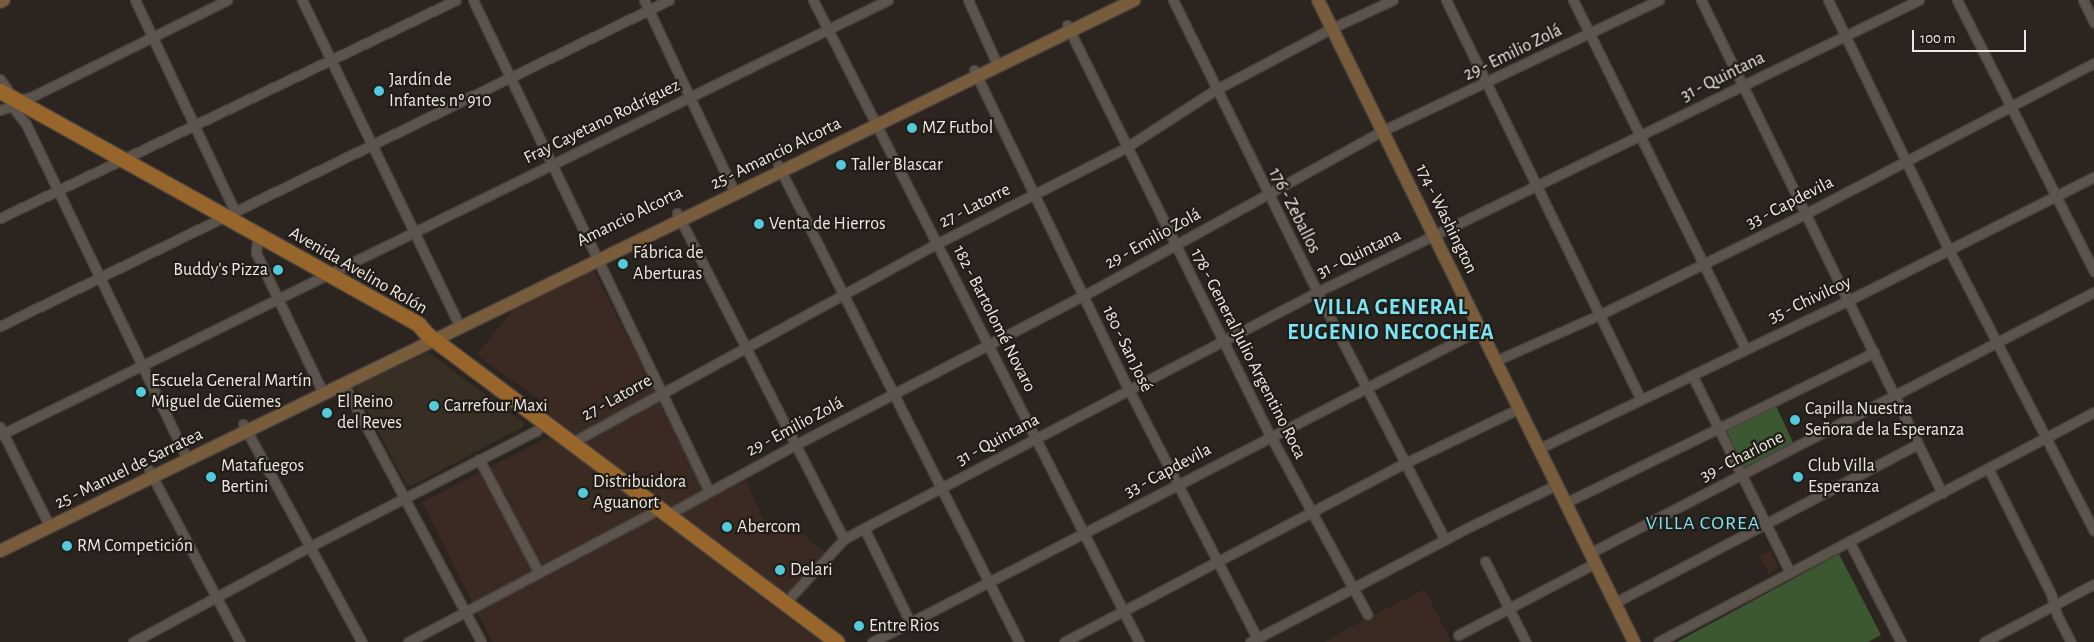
<!DOCTYPE html>
<html>
<head>
<meta charset="utf-8">
<style>
  body { margin:0 }
  #map { position:relative; width:2094px; height:642px; overflow:hidden; background:#2c251f; font-family:"Alegreya Sans",sans-serif }
  div>[style] { position:absolute }
  .built>* { inset:0; background:#392e23 }
  .industrial>* { inset:0; background:#3b2a21 }
  .medical>* { inset:0; background:#3a2a20 }
  .green>* { inset:0; background:#3c5832; transform-origin:0 0 }
  .roads { filter:drop-shadow(1px 0 #48423e) drop-shadow(-1px 0 #48423e) drop-shadow(0 1px #48423e) drop-shadow(0 -1px #48423e) }
  .street>* { height:9px; margin:-4.5px; padding:0 4.5px; transform-origin:4.5px; border-radius:4.5px; background:#5b534c }
  .secondary>* { height:12px; margin:-6px; padding:0 6px; transform-origin:6px; border-radius:6px; background:#795c3c }
  .primary>* { height:15px; margin:-7.5px; padding:0 7.5px; transform-origin:7.5px; border-radius:7.5px; background:#98662b }
  .dots>* { width:14px; height:14px; translate:-50% -50%; box-sizing:border-box; border:2px solid #221c16; border-radius:50% }
  span { translate:-50% -50%; white-space:nowrap; text-align:center; line-height:1.15; -webkit-text-stroke:4.5px #221c16; paint-order:stroke }
  .street-label { font-size:18px; color:#ede8e4 }
  .poi-label { font-size:18px; color:#ede8e4 }
  .left { translate:0 -50%; text-align:left }
  .right { translate:-100% -50%; text-align:right }
  .quarter-label { font-size:20px; color:#7ae3f4; letter-spacing:1px }
  .district-label { font-size:22px; color:#7ae3f4; font-weight:700; letter-spacing:1px }
  .scale { position:absolute; left:1912px; top:30px; width:114px; height:22px; box-sizing:border-box; border:2px solid #ede8e4; border-top:0; padding-left:6px; font-size:15px; line-height:18px; white-space:nowrap; color:#ede8e4; -webkit-text-stroke:4px #221c16; paint-order:stroke }
</style>
</head>
<body>
<div id="map">
  <div class="built">
    <i style="clip-path:polygon(428px 352px,524px 423px,523px 427px,411px 486px,406px 484px,356px 389px,358px 385px)"></i>
  </div>
  <div class="industrial">
    <i style="clip-path:polygon(593px 270px,711px 498px,746px 480px,765px 523px,794px 527px,828px 555px,782px 607px,830px 642px,492px 642px,422px 502px,567px 428px,538px 405px,541px 401px,477px 355px,514px 308px)"></i>
    <i style="clip-path:polygon(1425px 589px,1451px 642px,1324px 642px,1368px 618px)"></i>
  </div>
  <div class="medical">
    <i style="clip-path:polygon(1770px 550px,1778px 567px,1769px 575px,1760px 556px)"></i>
  </div>
  <div class="green">
    <i style="left:1776px;top:406px;width:42px;height:55px;rotate:65deg"></i>
    <i style="clip-path:polygon(1839px 554px,1881px 635px,1868px 642px,1677px 642px)"></i>
  </div>
  <div class="roads">
    <div class="street">
      <i style="left:135px;top:0;width:234px;rotate:64.7deg"></i>
      <i style="left:302px;top:0;width:356px;rotate:64.2deg"></i>
      <i style="left:473px;top:0;width:545px;rotate:64.33deg"></i>
      <i style="left:644px;top:0;width:213px;rotate:64.8deg"></i>
      <i style="left:813px;top:0;width:720px;rotate:63.08deg"></i>
      <i style="left:968px;top:0;width:72px;rotate:65.6deg"></i>
      <i style="left:1173px;top:0;width:326px;rotate:63.7deg"></i>
      <i style="left:1317px;top:292px;width:279px;rotate:62.7deg"></i>
      <i style="left:1446px;top:0;width:443px;rotate:64deg"></i>
      <i style="left:1573px;top:0;width:388px;rotate:63.7deg"></i>
      <i style="left:1701px;top:0;width:549px;rotate:63.95deg"></i>
      <i style="left:1828px;top:0;width:276px;rotate:64.2deg"></i>
      <i style="left:1948px;top:248px;width:318px;rotate:62.7deg"></i>
      <i style="left:1957px;top:0;width:304px;rotate:63.2deg"></i>
      <i style="left:2083px;top:0;width:25px;rotate:64deg"></i>
      <i style="left:1067px;top:25px;width:458px;rotate:63.7deg"></i>
      <i style="left:1270px;top:435px;width:204px;rotate:61.5deg"></i>
      <i style="left:974px;top:70px;width:356px;rotate:64.2deg"></i>
      <i style="left:1129px;top:390px;width:279px;rotate:62.7deg"></i>
      <i style="left:0;top:79px;width:16px;rotate:55deg"></i>
      <i style="left:17px;top:100px;width:14px;rotate:-12deg"></i>
      <i style="left:31px;top:97px;width:219px;rotate:-26.3deg"></i>
      <i style="left:12px;top:106px;width:23px;rotate:52deg"></i>
      <i style="left:26px;top:124px;width:365px;rotate:64.3deg"></i>
      <i style="left:0;top:110px;width:13px;rotate:-18deg"></i>
      <i style="left:778px;top:165px;width:534px;rotate:63.2deg"></i>
      <i style="left:677px;top:213px;width:366px;rotate:62.9deg"></i>
      <i style="left:0;top:218px;width:505px;rotate:-25.55deg"></i>
      <i style="left:257px;top:242px;width:11px;rotate:95deg"></i>
      <i style="left:256px;top:253px;width:157px;rotate:64.4deg"></i>
      <i style="left:0;top:326px;width:744px;rotate:-25.98deg"></i>
      <i style="left:1495px;top:361px;width:116px;rotate:-23.9deg"></i>
      <i style="left:1601px;top:314px;width:227px;rotate:-26.1deg"></i>
      <i style="left:1805px;top:214px;width:326px;rotate:-27.6deg"></i>
      <i style="left:1692px;top:375px;width:220px;rotate:63.6deg"></i>
      <i style="left:344px;top:385px;width:291px;rotate:61.9deg"></i>
      <i style="left:243px;top:424px;width:248px;rotate:61.4deg"></i>
      <i style="left:0;top:427px;width:112px;rotate:63.4deg"></i>
      <i style="left:0;top:435px;width:989px;rotate:-26.1deg"></i>
      <i style="left:571px;top:443px;width:418px;rotate:-28.6deg"></i>
      <i style="left:938px;top:243px;width:210px;rotate:-26.9deg"></i>
      <i style="left:1125px;top:148px;width:107px;rotate:-32.8deg"></i>
      <i style="left:1215px;top:90px;width:132px;rotate:-27.9deg"></i>
      <i style="left:1332px;top:28px;width:67px;rotate:-24.7deg"></i>
      <i style="left:1538px;top:449px;width:345px;rotate:-25.6deg"></i>
      <i style="left:1849px;top:300px;width:274px;rotate:-26.7deg"></i>
      <i style="left:479px;top:459px;width:129px;rotate:62.2deg"></i>
      <i style="left:1988px;top:468px;width:141px;rotate:63.4deg"></i>
      <i style="left:2051px;top:594px;width:22px;rotate:74deg"></i>
      <i style="left:2057px;top:615px;width:30px;rotate:63deg"></i>
      <i style="left:149px;top:470px;width:195px;rotate:62.1deg"></i>
      <i style="left:1565px;top:503px;width:344px;rotate:-26deg"></i>
      <i style="left:667px;top:515px;width:146px;rotate:-28.7deg"></i>
      <i style="left:795px;top:445px;width:324px;rotate:-27.4deg"></i>
      <i style="left:1083px;top:296px;width:344px;rotate:-28.9deg"></i>
      <i style="left:1384px;top:130px;width:304px;rotate:-25.3deg"></i>
      <i style="left:864px;top:528px;width:107px;rotate:63.9deg"></i>
      <i style="left:1849px;top:541px;width:114px;rotate:62.8deg"></i>
      <i style="left:1590px;top:553px;width:568px;rotate:-27.38deg"></i>
      <i style="left:1485px;top:561px;width:91px;rotate:63.2deg"></i>
      <i style="left:785px;top:603px;width:87px;rotate:-47.3deg"></i>
      <i style="left:844px;top:539px;width:23px;rotate:-29deg"></i>
      <i style="left:864px;top:528px;width:511px;rotate:-27.52deg"></i>
      <i style="left:1317px;top:292px;width:669px;rotate:-25.88deg"></i>
      <i style="left:1614px;top:603px;width:343px;rotate:-27.6deg"></i>
      <i style="left:1458px;top:635px;width:155px;rotate:-27.7deg"></i>
      <i style="left:133px;top:642px;width:200px;rotate:-28.4deg"></i>
      <i style="left:309px;top:547px;width:255px;rotate:-27.1deg"></i>
      <i style="left:536px;top:431px;width:11px;rotate:-45deg"></i>
      <i style="left:408px;top:642px;width:284px;rotate:-27.9deg"></i>
      <i style="left:872px;top:642px;width:682px;rotate:-27.2deg"></i>
      <i style="left:1064px;top:642px;width:385px;rotate:-27.7deg"></i>
      <i style="left:1405px;top:463px;width:125px;rotate:-25.5deg"></i>
      <i style="left:1250px;top:642px;width:245px;rotate:-27.7deg"></i>
      <i style="left:1467px;top:528px;width:99px;rotate:-25.8deg"></i>
      <i style="left:1658px;top:642px;width:493px;rotate:-27.8deg"></i>
      <i style="left:1984px;top:642px;width:124px;rotate:-27.8deg"></i>
    </div>
    <div class="secondary">
      <i style="left:1318px;top:0;width:716px;rotate:63.79deg"></i>
      <i style="left:0;top:2px;width:4px;rotate:-27deg"></i>
      <i style="left:0;top:551px;width:1261px;rotate:-25.91deg"></i>
    </div>
    <div class="primary">
      <i style="left:0;top:91px;width:479px;rotate:29.1deg"></i>
      <i style="left:418px;top:324px;width:15px;rotate:48deg"></i>
      <i style="left:428px;top:335px;width:511px;rotate:36.89deg"></i>
    </div>
  </div>
  <div class="dots">
    <i style="left:379px;top:91px;background:#53cadc"></i>
    <i style="left:912px;top:128px;background:#53cadc"></i>
    <i style="left:841px;top:165px;background:#53cadc"></i>
    <i style="left:759px;top:224px;background:#53cadc"></i>
    <i style="left:623px;top:264px;background:#53cadc"></i>
    <i style="left:278px;top:270px;background:#53cadc"></i>
    <i style="left:141px;top:392px;background:#53cadc"></i>
    <i style="left:434px;top:406px;background:#53cadc"></i>
    <i style="left:327px;top:413px;background:#53cadc"></i>
    <i style="left:1795px;top:420px;background:#53cadc"></i>
    <i style="left:211px;top:477px;background:#53cadc"></i>
    <i style="left:1798px;top:477px;background:#53cadc"></i>
    <i style="left:583px;top:493px;background:#53cadc"></i>
    <i style="left:727px;top:527px;background:#53cadc"></i>
    <i style="left:67px;top:546px;background:#53cadc"></i>
    <i style="left:780px;top:570px;background:#53cadc"></i>
    <i style="left:859px;top:626px;background:#53cadc"></i>
  </div>
  <div class="street-label">
    <span style="left:1513px;top:53px;rotate:-26deg">29 - Emilio Zolá</span>
    <span style="left:1723px;top:77px;rotate:-26deg">31 - Quintana</span>
    <span style="left:602px;top:122px;rotate:-26deg">Fray Cayetano Rodríguez</span>
    <span style="left:776px;top:154px;rotate:-26deg">25 - Amancio Alcorta</span>
    <span style="left:1790px;top:203px;rotate:-27deg">33 - Capdevila</span>
    <span style="left:975px;top:206px;rotate:-27deg">27 - Latorre</span>
    <span style="left:1294px;top:211px;rotate:63deg">176 - Zeballos</span>
    <span style="left:630px;top:217px;rotate:-26deg">Amancio Alcorta</span>
    <span style="left:1446px;top:219px;rotate:64deg">174 - Washington</span>
    <span style="left:1153px;top:239px;rotate:-29deg">29 - Emilio Zolá</span>
    <span style="left:1359px;top:254px;rotate:-26deg">31 - Quintana</span>
    <span style="left:358px;top:271px;rotate:30deg">Avenida Avelino Rolón</span>
    <span style="left:1810px;top:300px;rotate:-25deg">35 - Chivilcoy</span>
    <span style="left:994px;top:319px;rotate:63deg">182 - Bartolomé Novaro</span>
    <span style="left:1127px;top:349px;rotate:64deg">180 - San José</span>
    <span style="left:1248px;top:354px;rotate:63deg">178 - General Julio Argentino Roca</span>
    <span style="left:617px;top:398px;rotate:-29deg">27 - Latorre</span>
    <span style="left:795px;top:427px;rotate:-28deg">29 - Emilio Zolá</span>
    <span style="left:998px;top:440px;rotate:-28deg">31 - Quintana</span>
    <span style="left:1742px;top:457px;rotate:-27deg">39 - Charlone</span>
    <span style="left:129px;top:469px;rotate:-26deg">25 - Manuel de Sarratea</span>
    <span style="left:1168px;top:471px;rotate:-28deg">33 - Capdevila</span>
  </div>
  <div class="poi-label">
    <span class="left" style="left:389px;top:91px">Jardín de<br>Infantes nº 910</span>
    <span class="left" style="left:922px;top:128px">MZ Futbol</span>
    <span class="left" style="left:851px;top:165px">Taller Blascar</span>
    <span class="left" style="left:769px;top:224px">Venta de Hierros</span>
    <span class="left" style="left:633px;top:264px">Fábrica de<br>Aberturas</span>
    <span class="right" style="left:268px;top:270px">Buddy's Pizza</span>
    <span class="left" style="left:151px;top:392px">Escuela General Martín<br>Miguel de Güemes</span>
    <span class="left" style="left:337px;top:413px">El Reino<br>del Reves</span>
    <span class="left" style="left:444px;top:406px">Carrefour Maxi</span>
    <span class="left" style="left:1805px;top:420px">Capilla Nuestra<br>Señora de la Esperanza</span>
    <span class="left" style="left:221px;top:477px">Matafuegos<br>Bertini</span>
    <span class="left" style="left:1808px;top:477px">Club Villa<br>Esperanza</span>
    <span class="left" style="left:593px;top:493px">Distribuidora<br>Aguanort</span>
    <span class="left" style="left:737px;top:527px">Abercom</span>
    <span class="left" style="left:77px;top:546px">RM Competición</span>
    <span class="left" style="left:790px;top:570px">Delari</span>
    <span class="left" style="left:869px;top:626px">Entre Rios</span>
  </div>
  <div class="quarter-label">
    <span style="left:1703px;top:523px">VILLA COREA</span>
  </div>
  <div class="district-label">
    <span style="left:1391px;top:320px">VILLA GENERAL<br>EUGENIO NECOCHEA</span>
  </div>
  <div class="scale">100 m</div>
</div>
</body>
</html>
